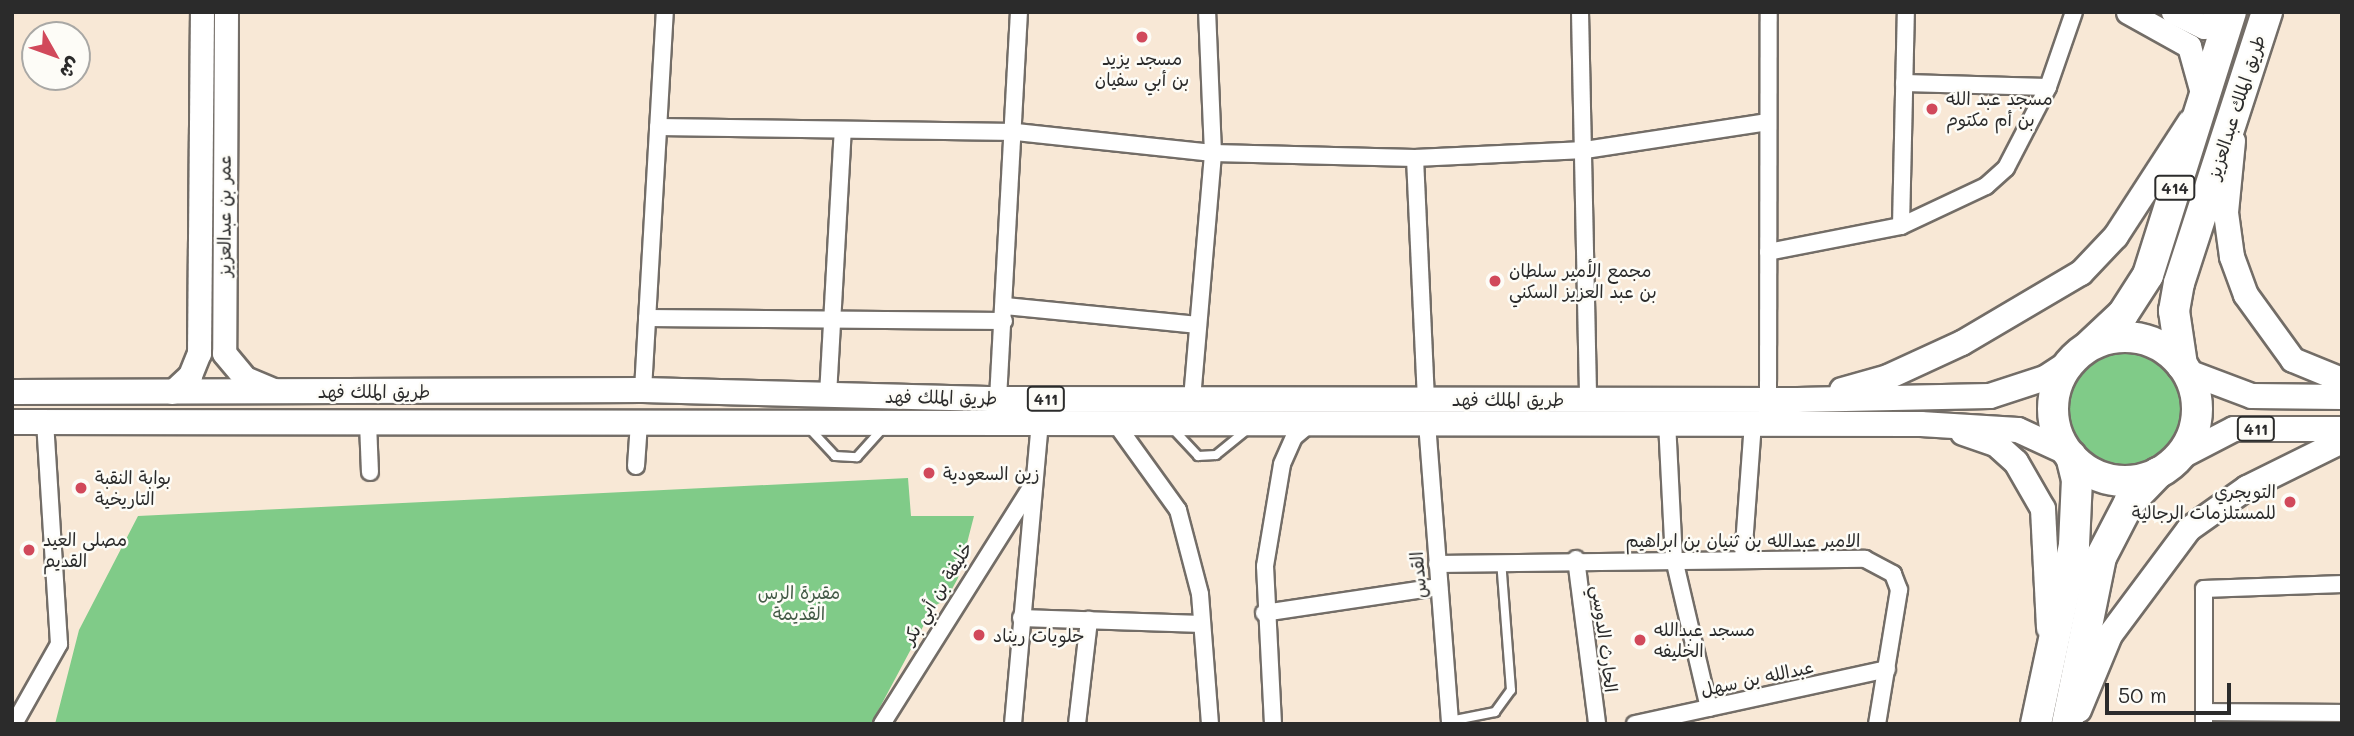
<!DOCTYPE html>
<html>
<head>
<meta charset="utf-8">
<style>
  body { margin:0 }
  #map { position:relative; width:2354px; height:736px; overflow:hidden; background:#f8e8d6; font-family:Mali,"Playpen Sans Arabic",sans-serif }
  div>[style] { position:absolute }
  .green>* { inset:0; background:#80cb88 }
  .round { border-radius:50% }
  .roads { filter:drop-shadow(2px 0 #736d67) drop-shadow(-2px 0 #736d67) drop-shadow(0 2px #736d67) drop-shadow(0 -2px #736d67) }
  .lane>* { height:8px; margin:-4px; padding:0 4px; transform-origin:4px; border-radius:4px; background:#fff }
  .street>* { height:16px; margin:-8px; padding:0 8px; transform-origin:8px; border-radius:8px; background:#fff }
  .secondary>* { height:23px; margin:-11.5px; padding:0 11.5px; transform-origin:11.5px; border-radius:11.5px; background:#fff }
  .primary>* { height:24px; margin:-12px; padding:0 12px; transform-origin:12px; border-radius:12px; background:#fff }
  .highway>* { height:30px; margin:-15px; padding:0 15px; transform-origin:15px; border-radius:15px; background:#fff }
  .highway>.ring { margin:-15px; padding:0; box-sizing:content-box; background:none; border:30px solid #fff; border-radius:50% }
  .dots>* { width:19px; height:19px; translate:-50% -50%; box-sizing:border-box; border:4px solid #fdfcf7; border-radius:50% }
  span { translate:-50% -50%; white-space:nowrap; text-align:center; line-height:1.15; -webkit-text-stroke:5px #fdfcf7; paint-order:stroke }
  .shield-label span { padding:2px 5px; background:#fdfcf7; border:2px solid; border-radius:5px; -webkit-text-stroke-width:0 }
  .shield-label { font-size:16px; color:#2b2b2b; font-weight:700 }
  .poi-label { font-size:18px; color:#2b2b2b }
  .left { translate:0 -50%; text-align:left }
  .right { translate:-100% -50%; text-align:right }
  .street-label { font-size:18px; color:#2b2b2b }
  .park-label { font-size:18px; color:#445b47 }
  .frame { position:absolute; inset:0; border:14px solid #2b2b2b; pointer-events:none }
  .north { position:absolute; left:21px; top:21px; width:70px; height:70px; box-sizing:border-box; background:#fdfcf7; border:2px solid #a9a8a5; border-radius:50%; rotate:130deg; font-size:19px; font-weight:700; line-height:28px; text-align:center; color:#2b2b2b }
  .north::after { content:''; display:block; margin:auto; width:24px; height:32px; background:#d1495b; clip-path:polygon(50% 0,100% 100%,50% 72%,0 100%) }
  .scale { position:absolute; left:2105px; top:683px; width:126px; height:32px; box-sizing:border-box; border:4px solid #2b2b2b; border-top:0; padding-left:9px; font-size:21px; line-height:24px; white-space:nowrap; color:#2b2b2b; -webkit-text-stroke:5px #fdfcf7; paint-order:stroke }
</style>
</head>
<body>
<div id="map">
  <div class="green">
    <i class="round" style="left:2061px;top:344px;width:130px;height:130px"></i>
    <i style="clip-path:polygon(908px 478px,911px 516px,974px 516px,958px 578px,946px 600px,934px 606px,871px 724px,55px 724px,79px 630px,138px 516px)"></i>
  </div>
  <div class="roads">
    <div class="lane">
      <i style="left:809px;top:428px;width:38px;rotate:47deg"></i>
      <i style="left:835px;top:456px;width:22px;rotate:3deg"></i>
      <i style="left:857px;top:457px;width:39px;rotate:-48deg"></i>
      <i style="left:1173px;top:429px;width:37px;rotate:47deg"></i>
      <i style="left:1198px;top:456px;width:18px;rotate:-3deg"></i>
      <i style="left:1216px;top:455px;width:41px;rotate:-39.1deg"></i>
      <i style="left:1450px;top:721px;width:46px;rotate:-11.3deg"></i>
      <i style="left:1495px;top:712px;width:27px;rotate:-54deg"></i>
      <i style="left:1511px;top:690px;width:129px;rotate:-94.4deg"></i>
    </div>
    <div class="street">
      <i style="left:1580px;top:12px;width:388px;rotate:88.8deg"></i>
      <i style="left:1904px;top:83px;width:144px;rotate:1.6deg"></i>
      <i style="left:658px;top:127px;width:358px;rotate:0.8deg"></i>
      <i style="left:1016px;top:132px;width:198px;rotate:6.1deg"></i>
      <i style="left:1213px;top:153px;width:202px;rotate:1.4deg"></i>
      <i style="left:1415px;top:158px;width:170px;rotate:-2.7deg"></i>
      <i style="left:1585px;top:150px;width:185px;rotate:-8.7deg"></i>
      <i style="left:1415px;top:158px;width:241px;rotate:87.4deg"></i>
      <i style="left:1901px;top:226px;width:214px;rotate:-88.7deg"></i>
      <i style="left:1768px;top:252px;width:136px;rotate:-11.1deg"></i>
      <i style="left:1901px;top:226px;width:94px;rotate:-25.2deg"></i>
      <i style="left:1986px;top:186px;width:27px;rotate:-42deg"></i>
      <i style="left:2006px;top:168px;width:91px;rotate:-62.6deg"></i>
      <i style="left:2048px;top:87px;width:79px;rotate:-70.9deg"></i>
      <i style="left:1005px;top:306px;width:194px;rotate:5.6deg"></i>
      <i style="left:647px;top:318px;width:357px;rotate:0.5deg"></i>
      <i style="left:643px;top:390px;width:379px;rotate:-86.7deg"></i>
      <i style="left:828px;top:395px;width:265px;rotate:-86.8deg"></i>
      <i style="left:998px;top:399px;width:388px;rotate:-86.9deg"></i>
      <i style="left:1192px;top:399px;width:247px;rotate:-85.1deg"></i>
      <i style="left:1213px;top:153px;width:141px;rotate:-92.4deg"></i>
      <i style="left:1768px;top:400px;width:388px;rotate:-89.9deg"></i>
      <i style="left:1667px;top:422px;width:137px;rotate:87.1deg"></i>
      <i style="left:1674px;top:559px;width:153px;rotate:76.8deg"></i>
      <i style="left:368px;top:423px;width:49px;rotate:87.7deg"></i>
      <i style="left:1427px;top:423px;width:302px;rotate:85.6deg"></i>
      <i style="left:1116px;top:424px;width:106px;rotate:54.2deg"></i>
      <i style="left:1178px;top:510px;width:87px;rotate:75.3deg"></i>
      <i style="left:1200px;top:594px;width:130px;rotate:85.6deg"></i>
      <i style="left:636px;top:466px;width:43px;rotate:-86deg"></i>
      <i style="left:1576px;top:559px;width:166px;rotate:82.7deg"></i>
      <i style="left:1743px;top:559px;width:136px;rotate:-85.8deg"></i>
      <i style="left:1437px;top:564px;width:428px;rotate:-0.7deg"></i>
      <i style="left:1865px;top:559px;width:32px;rotate:28deg"></i>
      <i style="left:1893px;top:574px;width:17px;rotate:69deg"></i>
      <i style="left:1899px;top:590px;width:136px;rotate:99.3deg"></i>
      <i style="left:1264px;top:613px;width:177px;rotate:-8.5deg"></i>
      <i style="left:1021px;top:618px;width:181px;rotate:1.9deg"></i>
      <i style="left:2204px;top:712px;width:138px;rotate:0.4deg"></i>
      <i style="left:14px;top:724px;width:92px;rotate:-60.6deg"></i>
      <i style="left:59px;top:644px;width:222px;rotate:-93.6deg"></i>
      <i style="left:882px;top:724px;width:280px;rotate:-57.8deg"></i>
      <i style="left:1013px;top:724px;width:302px;rotate:-84.9deg"></i>
      <i style="left:1077px;top:724px;width:105px;rotate:-83.4deg"></i>
      <i style="left:1273px;top:724px;width:158px;rotate:-92.9deg"></i>
      <i style="left:1265px;top:566px;width:103px;rotate:-80.5deg"></i>
      <i style="left:1282px;top:464px;width:30px;rotate:-66deg"></i>
      <i style="left:1294px;top:437px;width:17px;rotate:-40deg"></i>
      <i style="left:1635px;top:724px;width:258px;rotate:-12.3deg"></i>
      <i style="left:2204px;top:724px;width:135px;rotate:-90deg"></i>
      <i style="left:2204px;top:589px;width:138px;rotate:-2.1deg"></i>
    </div>
    <div class="secondary">
      <i style="left:226px;top:12px;width:341px;rotate:90.3deg"></i>
      <i style="left:224px;top:353px;width:33px;rotate:50deg"></i>
      <i style="left:245px;top:378px;width:33px;rotate:23deg"></i>
      <i style="left:2128px;top:12px;width:70px;rotate:29.1deg"></i>
      <i style="left:2189px;top:46px;width:49px;rotate:74.5deg"></i>
      <i style="left:2173px;top:12px;width:34px;rotate:26deg"></i>
      <i style="left:2204px;top:27px;width:26px;rotate:-36deg"></i>
      <i style="left:172px;top:392px;width:25px;rotate:-43deg"></i>
      <i style="left:190px;top:375px;width:24px;rotate:-68deg"></i>
      <i style="left:199px;top:353px;width:341px;rotate:-89.5deg"></i>
    </div>
    <div class="primary">
      <i style="left:2233px;top:141px;width:72px;rotate:95.6deg"></i>
      <i style="left:2226px;top:213px;width:44px;rotate:82.2deg"></i>
      <i style="left:2232px;top:257px;width:40px;rotate:69.8deg"></i>
      <i style="left:2246px;top:295px;width:80px;rotate:54.1deg"></i>
      <i style="left:2293px;top:360px;width:53px;rotate:22.2deg"></i>
      <i style="left:2188px;top:372px;width:68px;rotate:20.6deg"></i>
      <i style="left:2252px;top:396px;width:90px;rotate:0.6deg"></i>
      <i style="left:1842px;top:390px;width:48px;rotate:-15.8deg"></i>
      <i style="left:1888px;top:377px;width:81px;rotate:-24.7deg"></i>
      <i style="left:1962px;top:343px;width:138px;rotate:-30.5deg"></i>
      <i style="left:2081px;top:273px;width:51px;rotate:-46.6deg"></i>
      <i style="left:2116px;top:236px;width:136px;rotate:-57deg"></i>
      <i style="left:12px;top:392px;width:631px;rotate:-0.18deg"></i>
      <i style="left:643px;top:390px;width:355px;rotate:1.5deg"></i>
      <i style="left:998px;top:399px;width:799px;rotate:0.07deg"></i>
      <i style="left:1797px;top:400px;width:193px;rotate:-1.2deg"></i>
      <i style="left:1990px;top:396px;width:58px;rotate:-18.1deg"></i>
      <i style="left:2045px;top:378px;width:31px;rotate:-33deg"></i>
      <i style="left:12px;top:422px;width:1909px;rotate:0.06deg"></i>
      <i style="left:1921px;top:424px;width:97px;rotate:3.5deg"></i>
      <i style="left:2018px;top:430px;width:55px;rotate:24.7deg"></i>
      <i style="left:1963px;top:433px;width:36px;rotate:19deg"></i>
      <i style="left:1997px;top:445px;width:25px;rotate:42deg"></i>
      <i style="left:2016px;top:462px;width:54px;rotate:60.1deg"></i>
      <i style="left:2043px;top:509px;width:119px;rotate:87.1deg"></i>
      <i style="left:2178px;top:458px;width:63px;rotate:-27.4deg"></i>
      <i style="left:2234px;top:429px;width:108px"></i>
      <i style="left:2079px;top:710px;width:81px;rotate:-67.5deg"></i>
      <i style="left:2110px;top:635px;width:132px;rotate:-53.3deg"></i>
      <i style="left:2189px;top:529px;width:71px;rotate:-35.3deg"></i>
      <i style="left:2247px;top:488px;width:106px;rotate:-26.3deg"></i>
    </div>
    <div class="highway">
      <i class="ring" style="left:2053px;top:337px;width:114px;height:114px"></i>
      <i style="left:2090px;top:345px;width:45px;rotate:-43.2deg"></i>
      <i style="left:2123px;top:314px;width:46px;rotate:-57.3deg"></i>
      <i style="left:2148px;top:275px;width:276px;rotate:-72.5deg"></i>
      <i style="left:2182px;top:365px;width:55px;rotate:-98.4deg"></i>
      <i style="left:2174px;top:311px;width:28px;rotate:-80deg"></i>
      <i style="left:2179px;top:283px;width:285px;rotate:-72deg"></i>
      <i style="left:2036px;top:724px;width:183px;rotate:-78deg"></i>
      <i style="left:2074px;top:545px;width:65px;rotate:-87.4deg"></i>
      <i style="left:2077px;top:480px;width:25px;rotate:-104deg"></i>
      <i style="left:2067px;top:724px;width:170px;rotate:-78.5deg"></i>
      <i style="left:2101px;top:557px;width:61px;rotate:-62.6deg"></i>
      <i style="left:2129px;top:503px;width:42px;rotate:-46deg"></i>
    </div>
  </div>
  <div class="dots">
    <i style="left:1142px;top:37px;background:#d1495b"></i>
    <i style="left:1932px;top:109px;background:#d1495b"></i>
    <i style="left:1495px;top:281px;background:#d1495b"></i>
    <i style="left:929px;top:473px;background:#d1495b"></i>
    <i style="left:81px;top:488px;background:#d1495b"></i>
    <i style="left:2290px;top:502px;background:#d1495b"></i>
    <i style="left:29px;top:550px;background:#d1495b"></i>
    <i style="left:979px;top:635px;background:#d1495b"></i>
    <i style="left:1640px;top:640px;background:#d1495b"></i>
  </div>
  <div class="shield-label">
    <span style="left:2175px;top:188px">414</span>
    <span style="left:1046px;top:399px">411</span>
    <span style="left:2256px;top:429px">411</span>
  </div>
  <div class="poi-label">
    <span style="left:1142px;top:69px">مسجد يزيد<br>بن أبي سفيان</span>
    <span class="left" style="left:1946px;top:109px">مسجد عبد الله<br>بن أم مكتوم</span>
    <span class="left" style="left:1509px;top:281px">مجمع الأمير سلطان<br>بن عبد العزيز السكني</span>
    <span class="left" style="left:943px;top:473px">زين السعودية</span>
    <span class="left" style="left:95px;top:488px">بوابة النقبة<br>التاريخية</span>
    <span class="right" style="left:2276px;top:502px">التويجري<br>للمستلزمات الرجالية</span>
    <span class="left" style="left:43px;top:550px">مصلى العيد<br>القديم</span>
    <span class="left" style="left:1654px;top:640px">مسجد عبدالله<br>الخليفه</span>
    <span class="left" style="left:993px;top:635px">حلويات ريناد</span>
  </div>
  <div class="street-label">
    <span style="left:2236px;top:107px;rotate:-72deg">طريق الملك عبدالعزيز</span>
    <span style="left:224px;top:216px;rotate:-90deg">عمر بن عبدالعزيز</span>
    <span style="left:374px;top:391px">طريق الملك فهد</span>
    <span style="left:941px;top:397px;rotate:1deg">طريق الملك فهد</span>
    <span style="left:1508px;top:399px">طريق الملك فهد</span>
    <span style="left:1743px;top:540px">الامير عبدالله بن ثنيان بن ابراهيم</span>
    <span style="left:1418px;top:575px;rotate:-95deg">القدس</span>
    <span style="left:937px;top:593px;rotate:-58deg">خليفة بن أبي بكر</span>
    <span style="left:1605px;top:639px;rotate:83deg">الحارث الدوسي</span>
    <span style="left:1757px;top:678px;rotate:-12deg">عبدالله بن سهل</span>
  </div>
  <div class="park-label">
    <span style="left:799px;top:603px">مقبرة الرس<br>القديمة</span>
  </div>
  <div class="frame"></div>
  <div class="north">ش</div>
  <div class="scale">50 m</div>
</div>
</body>
</html>
